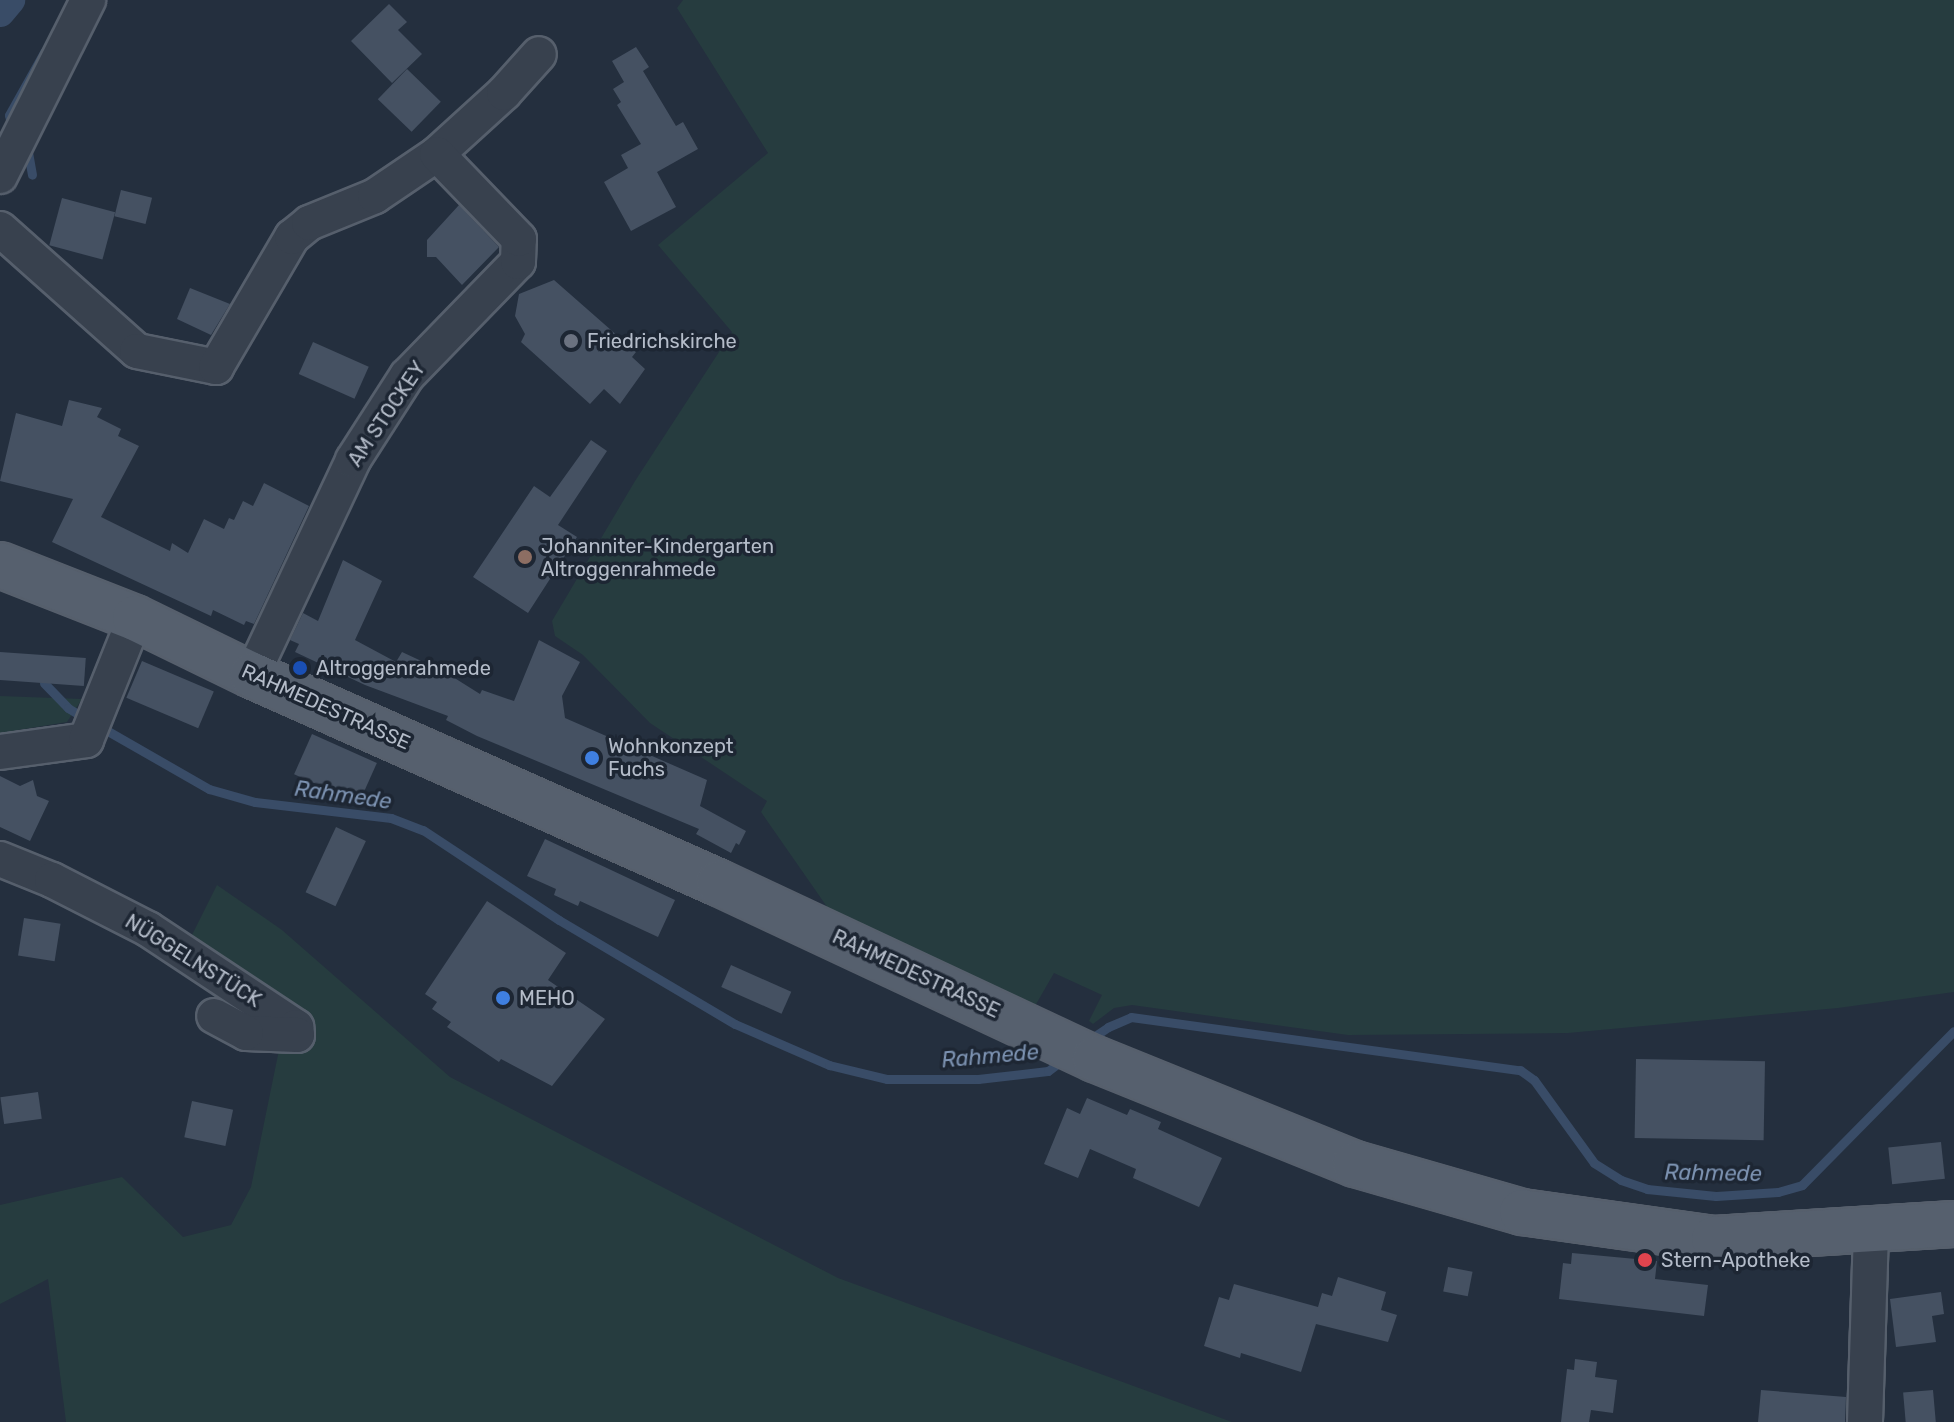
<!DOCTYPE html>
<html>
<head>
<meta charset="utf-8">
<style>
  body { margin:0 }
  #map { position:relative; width:1954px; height:1422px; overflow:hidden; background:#242f3e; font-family:Rubik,sans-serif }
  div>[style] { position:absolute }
  .green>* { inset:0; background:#263c3f }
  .stream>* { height:9px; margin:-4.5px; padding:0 4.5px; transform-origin:4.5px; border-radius:4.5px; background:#394c67 }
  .canal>* { height:30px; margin:-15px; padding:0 15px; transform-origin:15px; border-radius:15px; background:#394c67 }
  .building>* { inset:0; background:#455162; transform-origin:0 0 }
  .roads { filter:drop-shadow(2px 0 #565f6c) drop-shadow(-2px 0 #565f6c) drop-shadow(0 2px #565f6c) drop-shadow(0 -2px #565f6c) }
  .minor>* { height:34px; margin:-17px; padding:0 17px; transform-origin:17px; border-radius:17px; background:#38414e }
  .major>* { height:44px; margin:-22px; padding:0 22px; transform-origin:22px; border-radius:22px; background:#56606e }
  .dots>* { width:22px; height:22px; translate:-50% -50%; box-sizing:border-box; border:4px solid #1d2633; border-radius:50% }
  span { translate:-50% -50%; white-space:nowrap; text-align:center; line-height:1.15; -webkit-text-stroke:7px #1d2633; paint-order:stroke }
  .poi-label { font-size:20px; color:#b4bcc9 }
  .left { translate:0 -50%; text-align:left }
  .street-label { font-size:20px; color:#b4bcc9 }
  .water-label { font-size:22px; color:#7c92b1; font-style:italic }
</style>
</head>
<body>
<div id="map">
  <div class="green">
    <i style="clip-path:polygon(683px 0,1954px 0,1954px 992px,1838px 1008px,1568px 1033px,1348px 1035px,1132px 1005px,1114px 1008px,1093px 1024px,1089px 1021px,1102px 995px,1054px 973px,1035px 1006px,832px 914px,761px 812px,767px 801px,650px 723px,583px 655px,555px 636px,552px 621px,635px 481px,732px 332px,658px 245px,768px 153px,677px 8px)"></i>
    <i style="clip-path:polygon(0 696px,82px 699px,67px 722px,0 733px)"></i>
    <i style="clip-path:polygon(217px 885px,282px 930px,450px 1077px,838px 1278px,1232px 1422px,66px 1422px,48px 1279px,0 1304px,0 1205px,122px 1177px,183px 1237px,231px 1225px,251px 1187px,280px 1045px,180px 959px)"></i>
  </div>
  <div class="stream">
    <i style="left:11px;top:125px;width:10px;rotate:-101deg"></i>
    <i style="left:9px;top:115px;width:72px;rotate:-60.9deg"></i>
    <i style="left:28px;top:152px;width:23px;rotate:80deg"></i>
    <i style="left:44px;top:683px;width:35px;rotate:46deg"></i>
    <i style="left:68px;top:708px;width:21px;rotate:31deg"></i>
    <i style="left:99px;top:726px;width:127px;rotate:29.8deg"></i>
    <i style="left:209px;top:789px;width:48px;rotate:15.8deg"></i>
    <i style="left:255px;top:802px;width:137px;rotate:6.7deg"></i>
    <i style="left:391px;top:818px;width:34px;rotate:21deg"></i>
    <i style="left:423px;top:830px;width:163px;rotate:33.5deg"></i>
    <i style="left:559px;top:920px;width:204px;rotate:30.6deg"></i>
    <i style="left:735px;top:1024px;width:103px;rotate:23.6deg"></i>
    <i style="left:829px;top:1065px;width:60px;rotate:13.6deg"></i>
    <i style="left:887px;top:1079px;width:91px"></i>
    <i style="left:978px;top:1079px;width:70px;rotate:-6.5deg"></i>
    <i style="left:1048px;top:1071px;width:20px;rotate:-37deg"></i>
    <i style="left:1089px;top:1040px;width:23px;rotate:-34deg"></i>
    <i style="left:1108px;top:1027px;width:25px;rotate:-23deg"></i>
    <i style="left:1131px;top:1017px;width:393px;rotate:7.8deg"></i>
    <i style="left:1520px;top:1070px;width:17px;rotate:36deg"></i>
    <i style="left:1534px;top:1080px;width:102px;rotate:54.1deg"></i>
    <i style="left:1594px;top:1163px;width:32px;rotate:32deg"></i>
    <i style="left:1621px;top:1180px;width:28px;rotate:19deg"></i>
    <i style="left:1647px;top:1189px;width:69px;rotate:5.8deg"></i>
    <i style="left:1716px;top:1196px;width:62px;rotate:-3.7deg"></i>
    <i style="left:1778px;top:1192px;width:25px;rotate:-16deg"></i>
    <i style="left:1802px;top:1185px;width:216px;rotate:-45.4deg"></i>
  </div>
  <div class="canal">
    <i style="left:0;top:12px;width:16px;rotate:-50deg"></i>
  </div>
  <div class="building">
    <i style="clip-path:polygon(389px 4px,407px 22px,398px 30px,422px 54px,392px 83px,351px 41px)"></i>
    <i style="clip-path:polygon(636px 47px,649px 67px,643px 71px,676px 126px,683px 122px,698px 149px,657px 172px,676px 207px,631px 231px,604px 182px,628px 168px,621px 155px,641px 144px,617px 105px,621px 102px,613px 89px,624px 82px,612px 61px)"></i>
    <i style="left:407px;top:69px;width:47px;height:42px;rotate:44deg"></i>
    <i style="left:121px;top:190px;width:32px;height:27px;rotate:14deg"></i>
    <i style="left:62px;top:198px;width:55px;height:49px;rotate:15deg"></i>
    <i style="clip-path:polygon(459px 205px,499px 247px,462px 285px,436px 257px,427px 257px,427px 240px)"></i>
    <i style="clip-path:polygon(554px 280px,636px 352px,632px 357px,645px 369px,620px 404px,604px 389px,590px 404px,521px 342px,525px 334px,515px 316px,519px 294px)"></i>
    <i style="clip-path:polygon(190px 288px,230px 304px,211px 335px,177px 319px)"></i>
    <i style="left:313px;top:342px;width:61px;height:35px;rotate:24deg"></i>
    <i style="clip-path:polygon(69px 400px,102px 408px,97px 417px,121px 429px,118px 436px,139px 446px,101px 517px,170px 551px,172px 543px,188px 553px,204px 519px,224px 529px,229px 518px,234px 520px,243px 501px,253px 506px,264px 483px,309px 506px,254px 624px,246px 621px,244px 625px,213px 610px,211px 616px,52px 542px,73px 499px,0 481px,16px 413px,62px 426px)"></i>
    <i style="clip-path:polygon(591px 440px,607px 451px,558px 525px,577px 537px,528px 613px,473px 577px,534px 486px,550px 497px)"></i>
    <i style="clip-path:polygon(343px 560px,382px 581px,355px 640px,396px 662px,402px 652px,445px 672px,480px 694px,482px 690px,514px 701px,539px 640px,580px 662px,562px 696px,565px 718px,707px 780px,700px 806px,746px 831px,739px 845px,736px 843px,731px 853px,696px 834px,699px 829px,477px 736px,446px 720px,448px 716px,365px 685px,295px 652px,299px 644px,290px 640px,303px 613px,318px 621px)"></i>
    <i style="left:0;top:652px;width:86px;height:28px;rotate:4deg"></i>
    <i style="left:142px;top:661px;width:78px;height:40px;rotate:23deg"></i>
    <i style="left:312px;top:734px;width:71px;height:44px;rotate:24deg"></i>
    <i style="clip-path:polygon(0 776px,20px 786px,33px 780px,37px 796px,49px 801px,30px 841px,0 827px)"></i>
    <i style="left:336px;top:827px;width:33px;height:72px;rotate:25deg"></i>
    <i style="clip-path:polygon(545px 839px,675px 900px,658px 937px,580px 901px,578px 906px,554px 895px,556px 889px,527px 876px)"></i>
    <i style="clip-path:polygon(487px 901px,566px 953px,548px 980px,605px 1019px,552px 1086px,501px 1059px,499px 1062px,447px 1027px,451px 1022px,432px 1009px,437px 1002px,425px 994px)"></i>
    <i style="left:24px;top:918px;width:37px;height:38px;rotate:9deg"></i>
    <i style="left:731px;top:965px;width:66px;height:24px;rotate:24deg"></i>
    <i style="left:1636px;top:1059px;width:129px;height:79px;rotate:1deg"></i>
    <i style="left:38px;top:1092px;width:27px;height:38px;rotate:82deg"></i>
    <i style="clip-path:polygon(1087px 1098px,1127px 1115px,1130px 1109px,1161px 1122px,1158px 1129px,1222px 1158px,1199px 1207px,1133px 1178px,1136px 1169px,1090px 1149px,1078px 1178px,1044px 1164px,1067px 1108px,1080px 1114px)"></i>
    <i style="left:192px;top:1101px;width:42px;height:37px;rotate:12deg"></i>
    <i style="left:1941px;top:1142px;width:37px;height:53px;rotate:84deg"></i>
    <i style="clip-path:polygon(1572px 1253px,1657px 1261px,1655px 1279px,1708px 1285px,1704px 1316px,1559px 1299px,1563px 1263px,1571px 1264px)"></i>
    <i style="left:1448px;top:1267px;width:25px;height:25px;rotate:11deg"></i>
    <i style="clip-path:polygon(1338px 1277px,1386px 1292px,1381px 1310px,1397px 1315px,1388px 1342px,1316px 1324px,1301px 1372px,1241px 1353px,1240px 1358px,1204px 1346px,1219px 1297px,1229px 1300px,1234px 1284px,1318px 1307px,1322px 1293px,1332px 1296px)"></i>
    <i style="clip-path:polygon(1941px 1292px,1944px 1314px,1932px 1316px,1936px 1342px,1896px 1347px,1890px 1299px)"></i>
    <i style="clip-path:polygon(1575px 1359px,1597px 1362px,1595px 1377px,1617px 1380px,1613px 1413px,1591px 1410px,1589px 1422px,1561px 1422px,1567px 1369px,1574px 1370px)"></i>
    <i style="clip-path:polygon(1761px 1390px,1846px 1397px,1845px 1422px,1758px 1422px)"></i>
    <i style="left:1933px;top:1390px;width:32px;height:30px;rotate:85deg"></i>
  </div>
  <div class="roads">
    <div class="minor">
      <i style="left:0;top:176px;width:197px;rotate:-63.4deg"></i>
      <i style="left:0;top:229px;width:183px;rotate:41.7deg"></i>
      <i style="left:137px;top:351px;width:81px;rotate:11.4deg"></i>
      <i style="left:216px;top:367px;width:151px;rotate:-59.7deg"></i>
      <i style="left:292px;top:237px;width:22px;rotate:-39deg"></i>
      <i style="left:309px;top:223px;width:71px;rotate:-22.2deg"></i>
      <i style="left:375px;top:196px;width:75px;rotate:-34.1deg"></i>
      <i style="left:437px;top:154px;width:91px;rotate:-42.3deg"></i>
      <i style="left:504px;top:93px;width:52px;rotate:-48.1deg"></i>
      <i style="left:252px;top:675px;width:238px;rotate:-64.8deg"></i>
      <i style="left:353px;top:460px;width:100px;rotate:-57.3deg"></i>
      <i style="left:407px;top:376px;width:159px;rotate:-45.8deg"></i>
      <i style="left:518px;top:262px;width:23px;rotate:-88deg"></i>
      <i style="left:519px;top:239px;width:118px;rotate:-134deg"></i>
      <i style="left:0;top:752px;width:87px;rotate:-7.9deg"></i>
      <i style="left:86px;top:740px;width:131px;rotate:-68.1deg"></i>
      <i style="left:0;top:859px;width:56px;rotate:22deg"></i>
      <i style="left:52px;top:880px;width:108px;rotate:27deg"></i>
      <i style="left:148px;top:929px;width:178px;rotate:33.5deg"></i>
      <i style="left:296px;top:1027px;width:8px;rotate:83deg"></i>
      <i style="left:297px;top:1035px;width:51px;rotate:-177.8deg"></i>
      <i style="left:246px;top:1033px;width:36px;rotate:-152deg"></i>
      <i style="left:1865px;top:1422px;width:193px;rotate:-88.2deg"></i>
    </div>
    <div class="major">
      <i style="left:0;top:565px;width:145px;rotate:21.4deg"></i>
      <i style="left:135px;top:618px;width:130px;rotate:26deg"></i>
      <i style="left:252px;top:675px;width:511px;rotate:24.01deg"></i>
      <i style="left:719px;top:883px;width:415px;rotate:25.1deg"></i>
      <i style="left:1095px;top:1059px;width:280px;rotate:22deg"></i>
      <i style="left:1355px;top:1164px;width:174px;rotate:16deg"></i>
      <i style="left:1522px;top:1212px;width:194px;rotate:8deg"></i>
      <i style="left:1714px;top:1239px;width:240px;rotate:-3.6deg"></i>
    </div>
  </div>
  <div class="dots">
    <i style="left:571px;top:341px;background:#6b7280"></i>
    <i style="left:525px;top:557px;background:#8d6e63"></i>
    <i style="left:300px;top:668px;background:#1a4fb4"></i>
    <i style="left:592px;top:758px;background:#3f7fe0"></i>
    <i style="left:503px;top:998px;background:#3f7fe0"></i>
    <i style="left:1645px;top:1260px;background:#e0444e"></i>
  </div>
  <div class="poi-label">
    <span class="left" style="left:587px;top:341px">Friedrichskirche</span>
    <span class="left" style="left:541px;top:558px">Johanniter-Kindergarten<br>Altroggenrahmede</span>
    <span class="left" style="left:316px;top:668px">Altroggenrahmede</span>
    <span class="left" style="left:608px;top:758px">Wohnkonzept<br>Fuchs</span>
    <span class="left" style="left:519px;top:998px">MEHO</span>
    <span class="left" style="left:1661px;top:1260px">Stern-Apotheke</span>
  </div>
  <div class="street-label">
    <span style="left:387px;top:414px;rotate:-56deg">AM STOCKEY</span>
    <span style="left:326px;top:707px;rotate:24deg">RAHMEDESTRASSE</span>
    <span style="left:193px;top:961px;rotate:32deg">NÜGGELNSTÜCK</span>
    <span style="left:916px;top:974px;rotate:25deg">RAHMEDESTRASSE</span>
  </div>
  <div class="water-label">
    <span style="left:343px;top:795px;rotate:8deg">Rahmede</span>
    <span style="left:990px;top:1056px;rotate:-5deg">Rahmede</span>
    <span style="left:1713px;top:1173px;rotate:1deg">Rahmede</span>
  </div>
</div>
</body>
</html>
